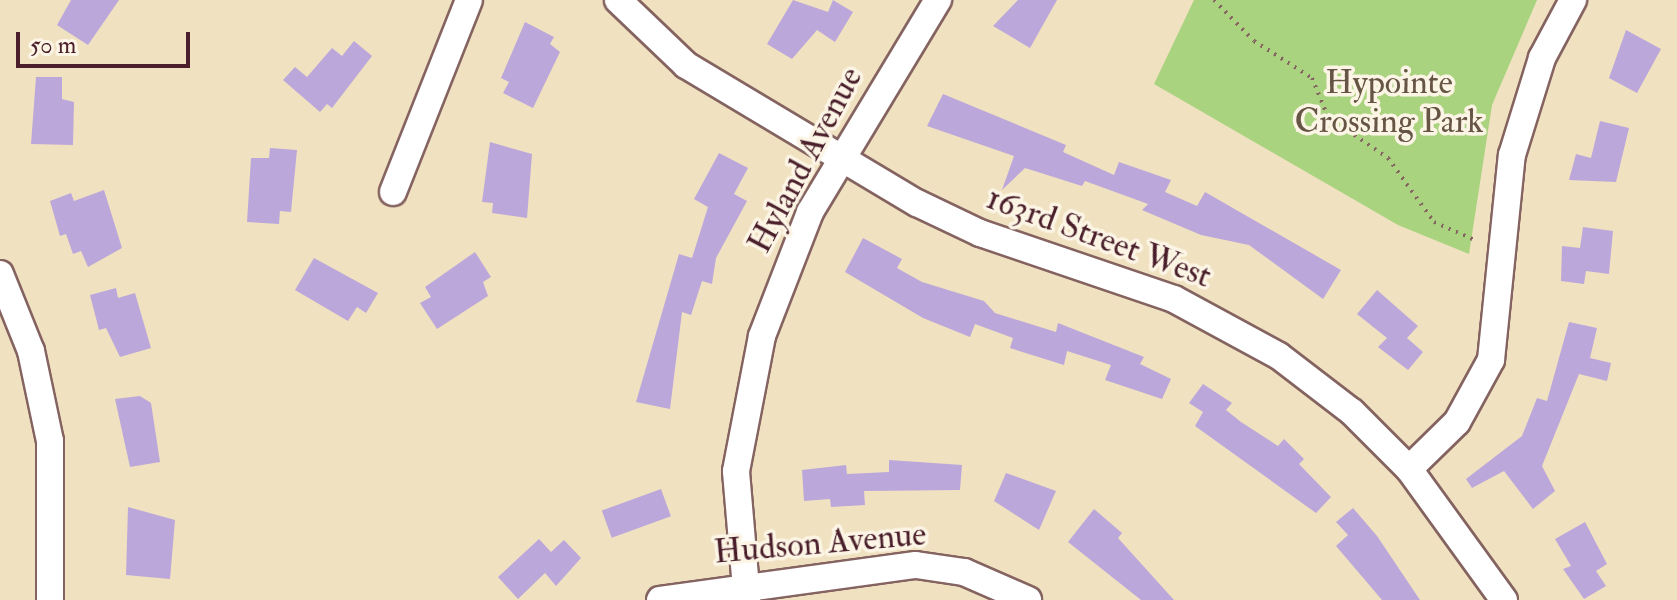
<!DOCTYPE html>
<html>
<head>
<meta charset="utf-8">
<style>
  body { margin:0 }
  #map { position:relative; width:1677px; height:600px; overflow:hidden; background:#f0e1c1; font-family:"IM FELL Double Pica",serif }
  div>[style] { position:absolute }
  .green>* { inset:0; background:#a9d37f }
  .building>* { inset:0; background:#bca7da; transform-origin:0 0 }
  .path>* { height:4px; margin-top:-2px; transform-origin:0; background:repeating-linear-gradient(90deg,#846360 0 2px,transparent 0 8px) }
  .roads { filter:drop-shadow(2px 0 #846360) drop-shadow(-2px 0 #846360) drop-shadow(0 2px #846360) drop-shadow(0 -2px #846360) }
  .minor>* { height:26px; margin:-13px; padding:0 13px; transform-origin:13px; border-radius:13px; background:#fff }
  span { translate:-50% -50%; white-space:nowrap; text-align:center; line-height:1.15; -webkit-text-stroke:7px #fcf5e5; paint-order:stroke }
  .park-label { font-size:34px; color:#654 }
  .street-label { font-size:34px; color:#4a1f2b }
  .scale { position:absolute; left:16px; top:32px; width:174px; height:36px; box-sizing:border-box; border:4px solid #4a1f2b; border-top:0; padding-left:10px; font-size:24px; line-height:28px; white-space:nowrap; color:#4a1f2b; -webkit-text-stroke:6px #fcf5e5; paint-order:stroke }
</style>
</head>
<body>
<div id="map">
  <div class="green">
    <i style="clip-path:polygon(1194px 0,1537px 0,1492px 105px,1469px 254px,1398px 225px,1154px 84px)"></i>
  </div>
  <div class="building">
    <i style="clip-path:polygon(71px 0,119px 0,88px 45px,57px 25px)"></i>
    <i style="clip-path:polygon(793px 0,828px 12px,833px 0,853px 12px,835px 42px,817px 30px,792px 59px,767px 44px)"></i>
    <i style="clip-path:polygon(1018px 0,1057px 0,1030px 48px,993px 26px)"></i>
    <i style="clip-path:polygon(525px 22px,554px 37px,550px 44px,560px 52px,533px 108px,503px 93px,509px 82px,501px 78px)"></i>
    <i style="clip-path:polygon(1626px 30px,1661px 49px,1637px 93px,1609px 78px)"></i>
    <i style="clip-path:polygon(354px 41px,372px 56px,332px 108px,327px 104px,320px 112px,283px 80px,295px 67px,307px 77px,332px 48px,342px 56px)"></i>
    <i style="clip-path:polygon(36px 77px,62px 77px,62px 99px,74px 102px,73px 145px,31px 144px)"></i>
    <i style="clip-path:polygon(943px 94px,1066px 145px,1063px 152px,1114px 175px,1119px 162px,1171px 180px,1165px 192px,1197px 206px,1205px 192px,1341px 270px,1323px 299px,1249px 245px,1201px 235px,1142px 210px,1148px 204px,1085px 181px,1082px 186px,1025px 168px,1002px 190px,1014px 156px,927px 126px)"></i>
    <i style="clip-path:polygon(1600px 121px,1629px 128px,1616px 182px,1569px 180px,1576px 154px,1591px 158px)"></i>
    <i style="clip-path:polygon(490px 142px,532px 154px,527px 218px,492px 213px,493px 203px,482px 202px)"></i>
    <i style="clip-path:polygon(270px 148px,297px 150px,291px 212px,280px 211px,279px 224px,247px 222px,251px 158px,269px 158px)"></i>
    <i style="clip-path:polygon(719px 153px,748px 168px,734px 194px,747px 201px,716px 258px,712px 284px,702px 281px,691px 315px,682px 312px,670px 409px,636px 402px,679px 254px,692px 258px,708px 207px,694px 199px)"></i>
    <i style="clip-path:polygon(104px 190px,122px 248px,88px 267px,81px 251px,73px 254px,66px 234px,60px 236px,50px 201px,71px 193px,74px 201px)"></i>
    <i style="clip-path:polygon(1583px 227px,1613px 231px,1609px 274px,1586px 271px,1584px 284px,1561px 281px,1562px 246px,1580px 248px)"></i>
    <i style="clip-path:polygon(863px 238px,902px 259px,897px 268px,922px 282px,984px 301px,995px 313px,1056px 332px,1058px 323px,1144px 357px,1140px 364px,1171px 379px,1162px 399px,1105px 380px,1111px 365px,1067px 351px,1064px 365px,1010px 348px,1013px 338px,975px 324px,970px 337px,923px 318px,845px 272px)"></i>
    <i style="clip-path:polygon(475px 252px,491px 277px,483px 282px,488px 296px,437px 329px,420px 303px,431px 297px,425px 287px)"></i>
    <i style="clip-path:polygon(314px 258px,378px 293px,366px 313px,357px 307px,348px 321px,295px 290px)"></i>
    <i style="clip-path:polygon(116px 288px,118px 298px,135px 293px,151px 348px,120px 357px,106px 328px,99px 330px,90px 295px)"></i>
    <i style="clip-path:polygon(1377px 290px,1418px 326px,1407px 338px,1423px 352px,1408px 370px,1378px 347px,1387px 338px,1357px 314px)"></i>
    <i style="clip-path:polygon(1569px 322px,1597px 328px,1590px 358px,1611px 363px,1607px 381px,1579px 374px,1542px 466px,1555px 491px,1533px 509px,1504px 471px,1472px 488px,1466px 479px,1522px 436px,1537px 398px,1547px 401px)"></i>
    <i style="clip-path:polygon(1203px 384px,1232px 403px,1226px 410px,1241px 422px,1278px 446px,1284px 439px,1304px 459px,1299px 464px,1331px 497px,1316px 513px,1195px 426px,1203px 412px,1189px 403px)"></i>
    <i style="clip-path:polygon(140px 396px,151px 403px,160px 462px,130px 467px,115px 399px)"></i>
    <i style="clip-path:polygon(889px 460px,962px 465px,960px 490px,864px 491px,865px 505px,831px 507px,830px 499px,804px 501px,802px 470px,846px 465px,847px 474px,889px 472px)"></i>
    <i style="clip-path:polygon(1006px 473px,1056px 491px,1039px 530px,994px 501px)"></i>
    <i style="left:661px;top:489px;width:29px;height:63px;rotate:70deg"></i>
    <i style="clip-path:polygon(128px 507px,175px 520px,170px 579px,126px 575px)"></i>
    <i style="clip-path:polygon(1353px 508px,1377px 536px,1420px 600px,1382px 600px,1336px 546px,1348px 535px,1336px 522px)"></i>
    <i style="clip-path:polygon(1094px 509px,1122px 533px,1118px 538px,1174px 600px,1141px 600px,1068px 542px)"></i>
    <i style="clip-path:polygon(1585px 522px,1607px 564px,1596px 571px,1606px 586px,1584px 599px,1563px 569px,1571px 566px,1555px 539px)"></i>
    <i style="clip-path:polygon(539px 539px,551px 552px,564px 540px,581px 558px,556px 586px,545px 573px,518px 599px,498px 577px)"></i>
  </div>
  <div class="path">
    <i style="left:1214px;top:0;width:57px;rotate:45.7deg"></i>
    <i style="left:1254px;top:41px;width:69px;rotate:32.5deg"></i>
    <i style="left:1312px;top:78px;width:42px;rotate:67.7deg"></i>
    <i style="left:1328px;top:117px;width:73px;rotate:34.3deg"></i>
    <i style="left:1388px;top:158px;width:79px;rotate:54.3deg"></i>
    <i style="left:1434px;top:222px;width:47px;rotate:23.8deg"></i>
  </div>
  <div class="roads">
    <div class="minor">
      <i style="left:618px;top:0;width:94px;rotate:43.7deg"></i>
      <i style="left:686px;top:65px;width:269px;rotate:30.9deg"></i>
      <i style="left:917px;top:203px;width:70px;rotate:25.5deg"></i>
      <i style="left:980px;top:233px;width:205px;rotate:18.8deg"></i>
      <i style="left:1174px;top:299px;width:119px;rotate:28.5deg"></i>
      <i style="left:1279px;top:356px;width:92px;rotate:37.5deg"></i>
      <i style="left:1352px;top:412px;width:81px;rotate:45deg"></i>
      <i style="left:1409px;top:469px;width:162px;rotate:54.1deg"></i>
      <i style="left:393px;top:192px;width:206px;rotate:-68.4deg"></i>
      <i style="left:0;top:274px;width:83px;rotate:68.1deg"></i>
      <i style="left:31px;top:351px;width:92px;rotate:78.1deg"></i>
      <i style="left:50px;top:441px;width:159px;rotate:90deg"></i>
      <i style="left:1409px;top:469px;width:67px;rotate:-44.4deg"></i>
      <i style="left:1457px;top:422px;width:71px;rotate:-61.3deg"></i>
      <i style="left:1491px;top:360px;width:206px;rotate:-84.2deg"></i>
      <i style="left:1512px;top:155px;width:102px;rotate:-72.8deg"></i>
      <i style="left:1542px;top:58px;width:66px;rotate:-61.9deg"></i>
      <i style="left:660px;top:600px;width:258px;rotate:-7.8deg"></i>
      <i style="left:916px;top:565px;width:49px;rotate:8.3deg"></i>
      <i style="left:964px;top:572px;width:70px;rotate:23.6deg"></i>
      <i style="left:747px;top:600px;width:129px;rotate:-94.9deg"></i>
      <i style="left:736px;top:471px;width:137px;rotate:-79.1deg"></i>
      <i style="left:762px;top:336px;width:133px;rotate:-68.8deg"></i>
      <i style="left:810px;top:212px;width:248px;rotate:-58.9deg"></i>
    </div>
  </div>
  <div class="park-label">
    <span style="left:1389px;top:102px">Hypointe<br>Crossing Park</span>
  </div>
  <div class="street-label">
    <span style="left:805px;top:160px;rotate:-62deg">Hyland Avenue</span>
    <span style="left:1099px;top:237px;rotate:20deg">163rd Street West</span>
    <span style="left:820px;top:543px;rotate:-5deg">Hudson Avenue</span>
  </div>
  <div class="scale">50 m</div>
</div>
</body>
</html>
